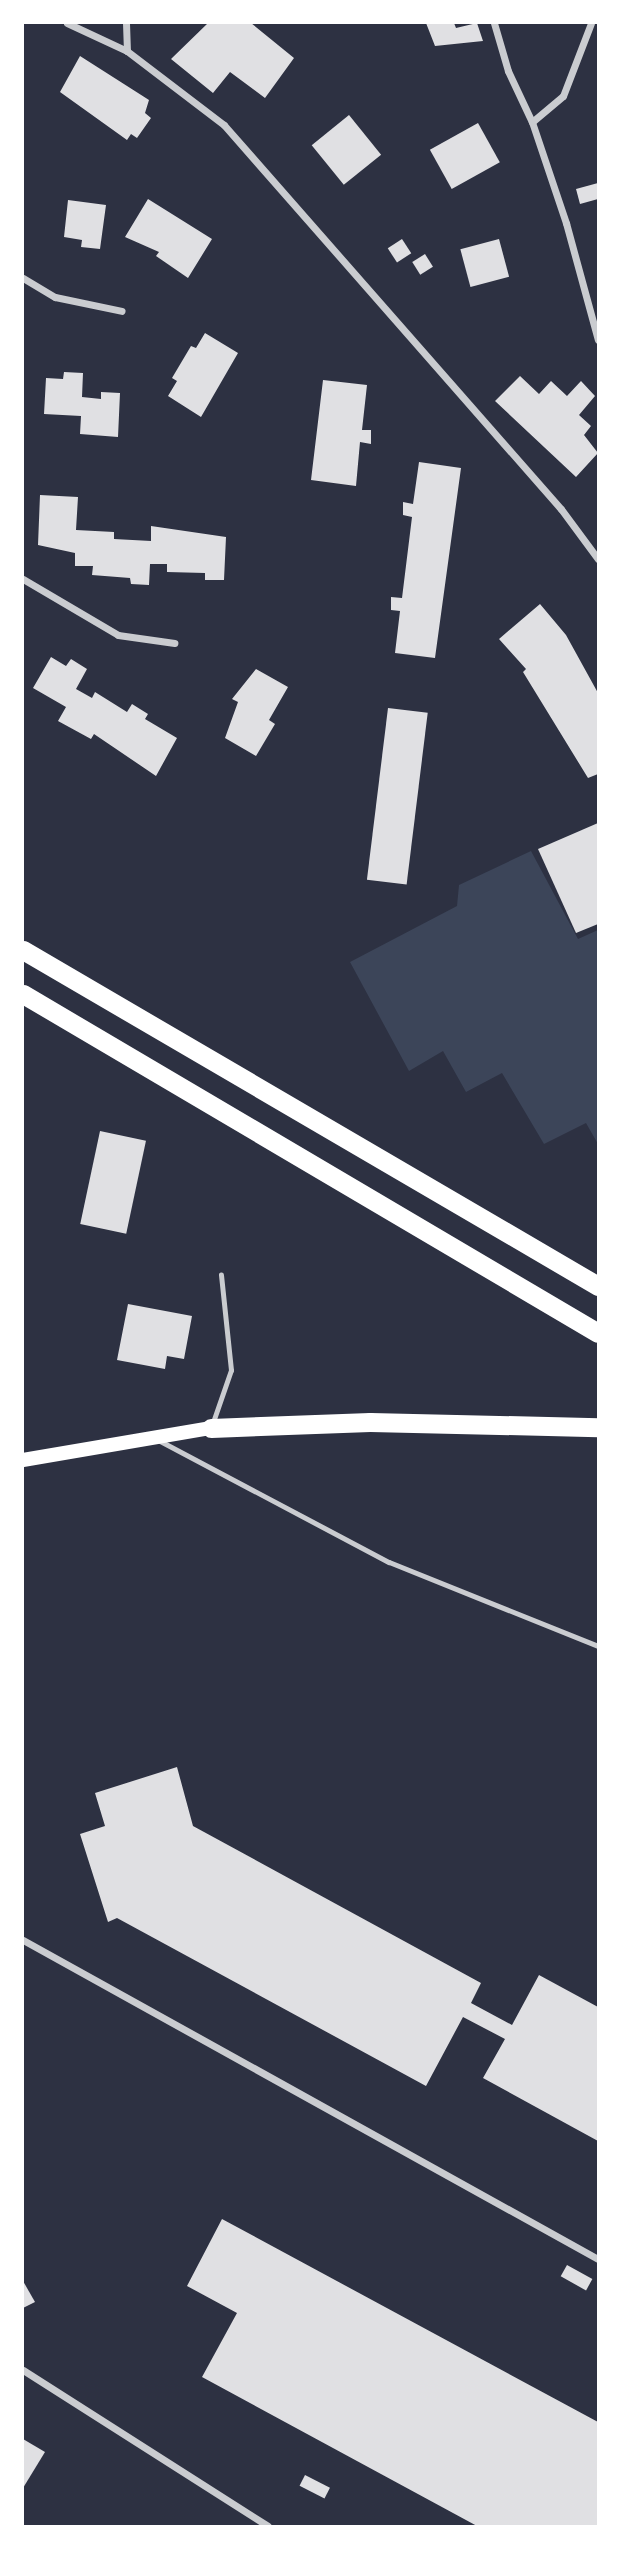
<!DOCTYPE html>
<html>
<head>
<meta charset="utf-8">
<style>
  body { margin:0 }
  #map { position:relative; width:621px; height:2549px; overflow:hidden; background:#2d3142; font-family:"Nunito Sans",sans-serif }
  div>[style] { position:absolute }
  .green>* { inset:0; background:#3c4559 }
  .building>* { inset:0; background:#e0e0e3; transform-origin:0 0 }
  .service>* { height:5px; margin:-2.5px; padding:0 2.5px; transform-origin:2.5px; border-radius:2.5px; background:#caccd0 }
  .minor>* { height:7px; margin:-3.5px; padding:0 3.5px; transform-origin:3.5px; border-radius:3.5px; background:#caccd0 }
  .secondary>* { height:14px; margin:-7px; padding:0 7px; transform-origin:7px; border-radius:7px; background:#fff }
  .trunk>* { height:19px; margin:-9.5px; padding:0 9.5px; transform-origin:9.5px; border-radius:9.5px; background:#fff }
  span { translate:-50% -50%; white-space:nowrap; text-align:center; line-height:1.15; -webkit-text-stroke:6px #fff; paint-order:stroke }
  .frame { position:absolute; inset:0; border:24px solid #fff; pointer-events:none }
</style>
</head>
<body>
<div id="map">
  <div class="green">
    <i style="clip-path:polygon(531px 851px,578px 939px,598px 930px,598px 1144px,586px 1123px,544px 1144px,502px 1073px,466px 1092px,443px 1051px,409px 1071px,350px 962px,457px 906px,459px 885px)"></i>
  </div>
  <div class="building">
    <i style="clip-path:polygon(208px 23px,251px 23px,294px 58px,265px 98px,230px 72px,213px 93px,171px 59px)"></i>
    <i style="clip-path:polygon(426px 23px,454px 23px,456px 28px,477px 23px,483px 41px,435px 46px)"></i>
    <i style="clip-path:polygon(80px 56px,149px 100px,145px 113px,151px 118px,137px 138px,131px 134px,127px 140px,60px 92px)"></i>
    <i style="left:349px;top:115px;width:51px;height:48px;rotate:51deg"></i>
    <i style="left:478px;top:123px;width:45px;height:55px;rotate:61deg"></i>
    <i style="clip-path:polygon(598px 183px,598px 199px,580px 204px,576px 189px)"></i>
    <i style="clip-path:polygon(148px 199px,212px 239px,188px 278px,156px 256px,159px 252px,125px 237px)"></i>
    <i style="clip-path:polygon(68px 200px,106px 205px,100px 249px,81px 247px,82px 240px,64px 237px)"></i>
    <i style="left:402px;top:239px;width:17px;height:17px;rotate:57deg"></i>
    <i style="left:499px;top:239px;width:39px;height:40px;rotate:75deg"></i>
    <i style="left:425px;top:254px;width:15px;height:15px;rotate:58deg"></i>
    <i style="clip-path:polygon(205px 333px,238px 353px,201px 417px,168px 396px,177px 381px,172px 378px,191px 346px,196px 348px)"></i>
    <i style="clip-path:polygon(64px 372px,83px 373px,82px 397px,101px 399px,101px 392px,120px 393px,118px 437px,80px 434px,81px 416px,44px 414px,46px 378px,63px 379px)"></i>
    <i style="clip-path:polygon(520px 376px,539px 394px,551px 381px,567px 396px,581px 381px,595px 396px,579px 415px,591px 426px,584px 435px,598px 453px,576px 477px,495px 401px)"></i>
    <i style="clip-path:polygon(323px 380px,367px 385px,362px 430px,371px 430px,371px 444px,360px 442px,356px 486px,311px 480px)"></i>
    <i style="clip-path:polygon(419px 462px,461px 468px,435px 658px,395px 653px,400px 611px,391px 610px,391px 597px,402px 598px,412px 517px,403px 515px,403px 502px,413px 504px)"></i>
    <i style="clip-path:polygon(40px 495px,78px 497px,76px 530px,114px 532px,114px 539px,151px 541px,151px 526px,226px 537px,224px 580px,205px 580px,205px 573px,167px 572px,167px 564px,150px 564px,149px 585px,131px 584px,130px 578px,92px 575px,93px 566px,75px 566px,75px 553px,38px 545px)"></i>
    <i style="clip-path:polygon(540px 604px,566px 635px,598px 693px,598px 774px,588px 778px,523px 672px,526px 669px,499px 639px)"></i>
    <i style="clip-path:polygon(51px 657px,66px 666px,71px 659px,87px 669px,76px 689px,92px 698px,95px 692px,127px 712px,132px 704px,148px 714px,145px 719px,177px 738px,156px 776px,94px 734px,91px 739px,58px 721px,66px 707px,33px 688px)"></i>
    <i style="clip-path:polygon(256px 669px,288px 687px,269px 720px,275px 724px,256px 756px,225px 738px,238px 702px,232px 699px)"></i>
    <i style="left:388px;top:708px;width:40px;height:173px;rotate:7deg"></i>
    <i style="clip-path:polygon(598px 823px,598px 924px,576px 933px,538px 849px)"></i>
    <i style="left:100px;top:1131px;width:47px;height:95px;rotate:12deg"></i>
    <i style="clip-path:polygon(128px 1304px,192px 1316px,184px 1359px,167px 1356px,165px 1369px,117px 1360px)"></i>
    <i style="clip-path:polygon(177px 1767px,193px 1826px,481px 1983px,471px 2003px,512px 2025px,539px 1975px,598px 2007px,598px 2141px,483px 2078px,505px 2039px,463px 2017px,426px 2086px,117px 1918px,108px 1922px,80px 1834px,105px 1826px,95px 1793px)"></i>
    <i style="clip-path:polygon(222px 2219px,598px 2422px,598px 2526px,477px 2526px,202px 2377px,237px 2313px,187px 2286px)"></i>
    <i style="left:567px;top:2265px;width:29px;height:13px;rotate:29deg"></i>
    <i style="clip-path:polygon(23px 2281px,35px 2302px,23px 2308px)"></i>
    <i style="clip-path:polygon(23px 2439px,45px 2452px,23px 2488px)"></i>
    <i style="left:305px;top:2475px;width:28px;height:12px;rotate:27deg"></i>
  </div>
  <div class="service">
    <i style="left:213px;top:1422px;width:55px;rotate:-70.9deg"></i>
    <i style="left:231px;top:1370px;width:96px;rotate:-96deg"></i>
    <i style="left:160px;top:1441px;width:259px;rotate:27.9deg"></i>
    <i style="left:389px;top:1562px;width:225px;rotate:21.9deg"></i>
  </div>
  <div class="minor">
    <i style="left:67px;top:23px;width:66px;rotate:25deg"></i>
    <i style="left:127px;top:51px;width:122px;rotate:37.3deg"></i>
    <i style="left:224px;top:125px;width:511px;rotate:48.73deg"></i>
    <i style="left:561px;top:509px;width:62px;rotate:53.5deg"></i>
    <i style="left:126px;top:23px;width:28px;rotate:88deg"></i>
    <i style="left:494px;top:23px;width:50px;rotate:73.7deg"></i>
    <i style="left:508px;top:71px;width:56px;rotate:64.8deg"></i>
    <i style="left:532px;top:122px;width:107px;rotate:71.4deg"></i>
    <i style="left:566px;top:223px;width:121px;rotate:74.7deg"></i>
    <i style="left:532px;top:122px;width:40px;rotate:-40deg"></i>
    <i style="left:563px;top:96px;width:78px;rotate:-69deg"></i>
    <i style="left:23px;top:278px;width:37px;rotate:31deg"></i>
    <i style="left:55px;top:297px;width:68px;rotate:11.8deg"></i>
    <i style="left:23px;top:579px;width:110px;rotate:30.5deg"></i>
    <i style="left:118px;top:635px;width:57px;rotate:8.1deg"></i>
    <i style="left:23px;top:1940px;width:658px;rotate:29.02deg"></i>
    <i style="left:23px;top:2370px;width:290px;rotate:32.5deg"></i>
  </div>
  <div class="secondary">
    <i style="left:23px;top:1460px;width:191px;rotate:-9.7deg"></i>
  </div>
  <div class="trunk">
    <i style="left:23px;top:950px;width:666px;rotate:30.3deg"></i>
    <i style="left:23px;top:994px;width:667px;rotate:30.52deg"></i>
    <i style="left:211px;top:1428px;width:159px;rotate:-2.2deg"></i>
    <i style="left:370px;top:1422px;width:228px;rotate:1.3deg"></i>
  </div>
  <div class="frame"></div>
</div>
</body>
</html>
